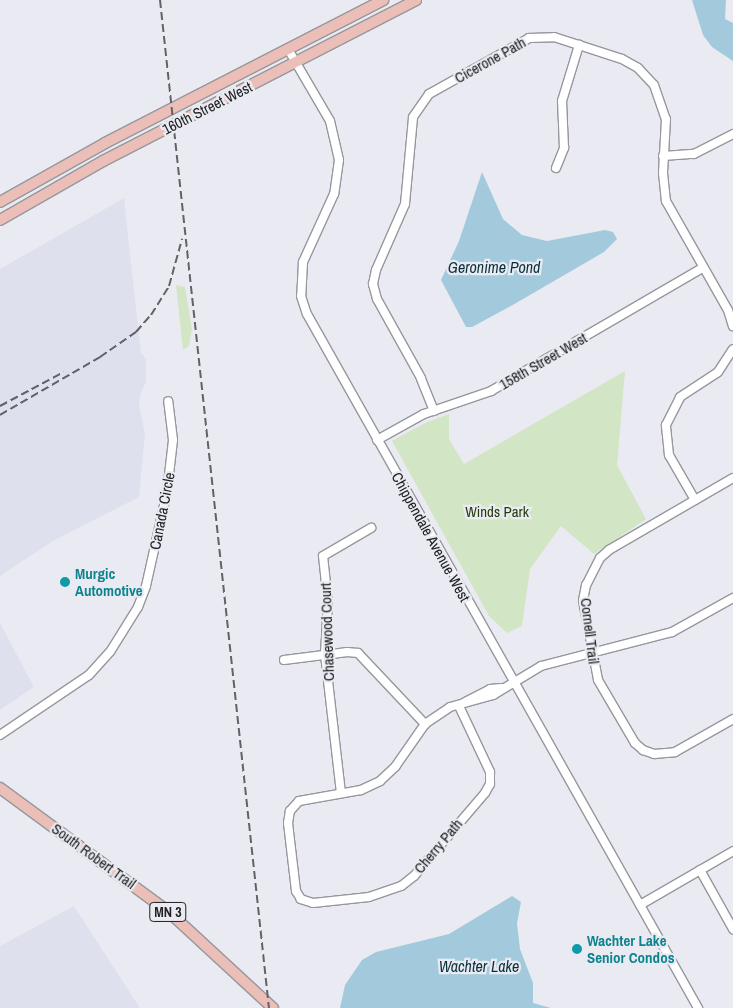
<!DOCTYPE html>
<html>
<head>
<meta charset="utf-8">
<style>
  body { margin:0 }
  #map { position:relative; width:733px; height:1008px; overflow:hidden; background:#eaebf2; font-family:"Archivo Narrow",sans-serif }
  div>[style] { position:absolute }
  .built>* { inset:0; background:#dee0ee }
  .green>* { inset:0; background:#d2e5c4 }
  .water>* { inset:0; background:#a2cadc }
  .roads { filter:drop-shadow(1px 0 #96979d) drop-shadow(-1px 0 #96979d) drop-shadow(0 1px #96979d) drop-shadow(0 -1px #96979d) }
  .minor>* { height:8px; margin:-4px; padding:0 4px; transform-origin:4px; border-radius:4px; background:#fff }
  .major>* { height:10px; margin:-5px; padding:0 5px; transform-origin:5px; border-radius:5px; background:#ecbeb8 }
  .rail>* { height:2px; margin-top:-1px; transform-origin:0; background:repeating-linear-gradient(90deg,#616265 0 8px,transparent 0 12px) }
  .dots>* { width:14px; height:14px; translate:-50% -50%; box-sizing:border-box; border:2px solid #eaebf2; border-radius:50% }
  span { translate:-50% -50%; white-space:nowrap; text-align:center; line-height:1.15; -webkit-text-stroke:4.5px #eaebf2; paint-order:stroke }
  .shield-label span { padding:1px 4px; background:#eaebf2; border:1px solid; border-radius:4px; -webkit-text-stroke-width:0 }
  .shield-label { font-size:14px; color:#202123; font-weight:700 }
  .street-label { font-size:15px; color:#202123 }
  .park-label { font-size:15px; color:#253c0a }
  .culture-label { font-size:15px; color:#0d838f; font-weight:700 }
  .left { translate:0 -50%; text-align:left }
  .water-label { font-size:16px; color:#09303d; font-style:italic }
</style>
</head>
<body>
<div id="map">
  <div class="built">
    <i style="clip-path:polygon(124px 198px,141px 353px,146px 359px,146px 382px,141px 392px,139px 405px,145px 434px,139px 497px,53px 541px,0 576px,0 269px)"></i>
    <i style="clip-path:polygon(0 623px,34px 687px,0 710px)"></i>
    <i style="clip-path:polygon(74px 906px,140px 1008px,0 1008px,0 946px)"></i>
  </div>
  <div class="green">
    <i style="clip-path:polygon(176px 285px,185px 287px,192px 329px,189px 346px,183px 350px)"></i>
    <i style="clip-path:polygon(625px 371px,617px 465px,646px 519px,594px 554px,561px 526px,530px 569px,522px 626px,507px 633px,489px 616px,392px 441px,425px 423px,449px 414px,449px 439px,464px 464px)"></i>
  </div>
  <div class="water">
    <i style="clip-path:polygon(692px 0,726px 0,725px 19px,733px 23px,733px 61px,712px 47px,703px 35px)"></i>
    <i style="clip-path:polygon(482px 172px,503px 219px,522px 235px,547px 241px,605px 230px,613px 232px,617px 239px,604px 252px,511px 306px,472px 327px,466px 327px,441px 280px,459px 241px)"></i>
    <i style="clip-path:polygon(512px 896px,521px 902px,517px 923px,520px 949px,533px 983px,533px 1003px,551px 1008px,340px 1008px,345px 985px,362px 960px,376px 952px,449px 934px)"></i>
  </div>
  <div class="roads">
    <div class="minor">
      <i style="left:288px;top:49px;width:83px;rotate:59.7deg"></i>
      <i style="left:330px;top:121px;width:40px;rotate:77deg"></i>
      <i style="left:339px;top:160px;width:34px;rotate:98deg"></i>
      <i style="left:334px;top:194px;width:75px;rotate:114.5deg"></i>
      <i style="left:303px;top:262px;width:34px;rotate:93deg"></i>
      <i style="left:301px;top:296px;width:19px;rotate:72deg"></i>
      <i style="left:307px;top:314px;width:797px;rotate:60.6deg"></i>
      <i style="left:663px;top:156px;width:31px;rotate:-4deg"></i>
      <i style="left:694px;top:154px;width:44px;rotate:-27.1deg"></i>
      <i style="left:556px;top:168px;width:22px;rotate:-68deg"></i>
      <i style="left:564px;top:148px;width:47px;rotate:-92.4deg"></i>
      <i style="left:562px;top:101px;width:59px;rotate:-73.1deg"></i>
      <i style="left:434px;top:411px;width:35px;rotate:-112deg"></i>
      <i style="left:421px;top:378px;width:90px;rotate:-119.1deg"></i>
      <i style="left:377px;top:299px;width:16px;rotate:-105deg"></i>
      <i style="left:373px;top:284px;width:14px;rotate:-78deg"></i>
      <i style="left:376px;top:270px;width:72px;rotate:-66.3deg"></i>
      <i style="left:405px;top:204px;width:87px;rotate:-84.7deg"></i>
      <i style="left:413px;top:117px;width:28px;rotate:-55deg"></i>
      <i style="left:429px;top:94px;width:115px;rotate:-29.2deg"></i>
      <i style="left:529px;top:38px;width:25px;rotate:-2deg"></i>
      <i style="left:554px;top:37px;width:71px;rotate:17.9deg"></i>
      <i style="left:622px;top:59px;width:18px;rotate:29deg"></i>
      <i style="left:638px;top:68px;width:23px;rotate:47deg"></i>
      <i style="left:654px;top:85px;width:36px;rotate:71deg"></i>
      <i style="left:666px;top:119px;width:54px;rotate:93.2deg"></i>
      <i style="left:663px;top:173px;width:28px;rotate:84deg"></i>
      <i style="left:666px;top:201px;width:125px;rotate:60.4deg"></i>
      <i style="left:728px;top:310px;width:17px;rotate:73deg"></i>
      <i style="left:377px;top:440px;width:54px;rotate:-29deg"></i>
      <i style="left:424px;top:414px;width:71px;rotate:-18.9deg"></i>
      <i style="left:491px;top:391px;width:244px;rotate:-30.2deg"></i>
      <i style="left:733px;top:478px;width:143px;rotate:149.9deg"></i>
      <i style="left:609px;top:550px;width:12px;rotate:138deg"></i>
      <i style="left:600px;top:558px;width:30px;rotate:117deg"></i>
      <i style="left:586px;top:585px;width:16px;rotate:101deg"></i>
      <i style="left:583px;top:601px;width:80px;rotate:79.2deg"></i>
      <i style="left:598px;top:680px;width:73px;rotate:59.6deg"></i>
      <i style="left:635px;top:743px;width:11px;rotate:41deg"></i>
      <i style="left:643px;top:750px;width:12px;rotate:20deg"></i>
      <i style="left:654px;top:754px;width:21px;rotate:-5deg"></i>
      <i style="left:675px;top:752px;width:67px;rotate:-29.6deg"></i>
      <i style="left:695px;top:500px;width:52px;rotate:-120deg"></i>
      <i style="left:669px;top:455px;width:30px;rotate:-96deg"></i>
      <i style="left:666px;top:425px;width:31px;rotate:-63deg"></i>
      <i style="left:680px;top:397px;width:45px;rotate:-33.3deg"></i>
      <i style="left:718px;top:372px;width:27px;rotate:-57deg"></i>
      <i style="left:284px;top:660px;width:64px;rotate:-7.2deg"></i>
      <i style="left:347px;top:652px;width:11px;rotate:5deg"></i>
      <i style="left:358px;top:653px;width:98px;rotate:46.7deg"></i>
      <i style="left:465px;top:702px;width:28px;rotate:-27deg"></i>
      <i style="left:490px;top:689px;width:11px;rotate:-5deg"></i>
      <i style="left:459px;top:706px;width:73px;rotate:64.8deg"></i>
      <i style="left:490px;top:772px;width:12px;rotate:90deg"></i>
      <i style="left:490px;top:784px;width:10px;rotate:119deg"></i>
      <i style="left:485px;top:793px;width:109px;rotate:130.5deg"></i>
      <i style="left:414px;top:876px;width:16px;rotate:142deg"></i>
      <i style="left:401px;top:886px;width:34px;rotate:161deg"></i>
      <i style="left:369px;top:897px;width:56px;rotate:173.9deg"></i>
      <i style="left:313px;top:903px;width:13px;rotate:-162deg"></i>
      <i style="left:301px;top:899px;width:9px;rotate:-122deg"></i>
      <i style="left:296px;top:891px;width:68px;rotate:-96.7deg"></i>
      <i style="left:288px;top:823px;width:12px;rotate:-81deg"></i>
      <i style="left:290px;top:811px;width:13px;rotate:-48deg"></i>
      <i style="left:299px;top:801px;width:63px;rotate:-10.1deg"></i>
      <i style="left:361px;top:790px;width:21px;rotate:-25deg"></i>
      <i style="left:380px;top:781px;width:21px;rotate:-43deg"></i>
      <i style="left:395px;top:767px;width:52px;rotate:-55.1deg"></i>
      <i style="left:425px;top:724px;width:30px;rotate:-34deg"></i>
      <i style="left:450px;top:707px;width:45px;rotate:-15.6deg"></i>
      <i style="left:493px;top:695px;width:56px;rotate:-31.1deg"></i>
      <i style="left:541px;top:666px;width:135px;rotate:-14.5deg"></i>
      <i style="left:672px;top:632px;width:70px;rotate:-29.1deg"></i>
      <i style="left:0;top:735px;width:107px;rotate:-34deg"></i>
      <i style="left:89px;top:675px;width:31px;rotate:-48deg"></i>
      <i style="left:110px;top:652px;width:53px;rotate:-58.1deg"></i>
      <i style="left:138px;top:607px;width:22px;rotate:-69deg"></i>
      <i style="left:146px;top:586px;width:96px;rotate:-77.4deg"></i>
      <i style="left:167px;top:492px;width:52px;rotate:-83.4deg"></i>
      <i style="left:173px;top:440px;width:39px;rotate:-97deg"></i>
      <i style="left:341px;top:793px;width:140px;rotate:-96.6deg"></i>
      <i style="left:325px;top:654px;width:52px;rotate:-86.7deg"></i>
      <i style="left:328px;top:602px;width:46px;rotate:-96.2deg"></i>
      <i style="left:323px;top:556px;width:56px;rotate:-30.3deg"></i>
      <i style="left:700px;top:870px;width:68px;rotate:60.8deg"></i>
      <i style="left:640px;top:905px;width:108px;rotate:-30.1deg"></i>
    </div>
    <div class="major">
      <i style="left:0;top:202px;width:120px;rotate:-29.3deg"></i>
      <i style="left:105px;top:143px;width:313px;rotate:-27.2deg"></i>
      <i style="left:0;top:220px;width:119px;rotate:-29.8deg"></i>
      <i style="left:103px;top:161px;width:352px;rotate:-27.2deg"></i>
      <i style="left:0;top:788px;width:211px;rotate:36.3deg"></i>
      <i style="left:170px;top:913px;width:140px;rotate:42.7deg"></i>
    </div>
  </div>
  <div class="rail">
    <i style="left:160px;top:0;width:1014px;rotate:83.83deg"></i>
    <i style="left:0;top:406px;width:72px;rotate:-28deg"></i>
    <i style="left:0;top:415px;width:116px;rotate:-30.1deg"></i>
    <i style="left:100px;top:357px;width:44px;rotate:-34.8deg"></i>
    <i style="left:136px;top:332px;width:23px;rotate:-49deg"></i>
    <i style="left:151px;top:315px;width:34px;rotate:-58deg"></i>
    <i style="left:169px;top:286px;width:49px;rotate:-74.5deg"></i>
  </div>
  <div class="dots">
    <i style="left:65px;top:582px;background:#0f9aa8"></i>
    <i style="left:577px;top:949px;background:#0f9aa8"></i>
  </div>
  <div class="shield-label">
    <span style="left:168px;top:912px">MN 3</span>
  </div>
  <div class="street-label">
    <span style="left:490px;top:60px;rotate:-29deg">Cicerone Path</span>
    <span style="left:207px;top:108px;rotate:-27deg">160th Street West</span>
    <span style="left:543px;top:361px;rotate:-30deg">158th Street West</span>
    <span style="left:162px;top:511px;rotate:-79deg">Canada Circle</span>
    <span style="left:431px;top:537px;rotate:61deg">Chippendale Avenue West</span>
    <span style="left:590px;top:631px;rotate:83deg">Cornell Trail</span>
    <span style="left:327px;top:632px;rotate:-92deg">Chasewood Court</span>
    <span style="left:438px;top:846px;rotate:-50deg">Cherry Path</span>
    <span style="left:94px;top:856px;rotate:36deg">South Robert Trail</span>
  </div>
  <div class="park-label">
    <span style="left:497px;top:512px">Winds Park</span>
  </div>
  <div class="culture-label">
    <span class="left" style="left:75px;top:582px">Murgic<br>Automotive</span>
    <span class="left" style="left:587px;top:949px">Wachter Lake<br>Senior Condos</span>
  </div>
  <div class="water-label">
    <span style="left:494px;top:267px">Geronime Pond</span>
    <span style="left:479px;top:966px">Wachter Lake</span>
  </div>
</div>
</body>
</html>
